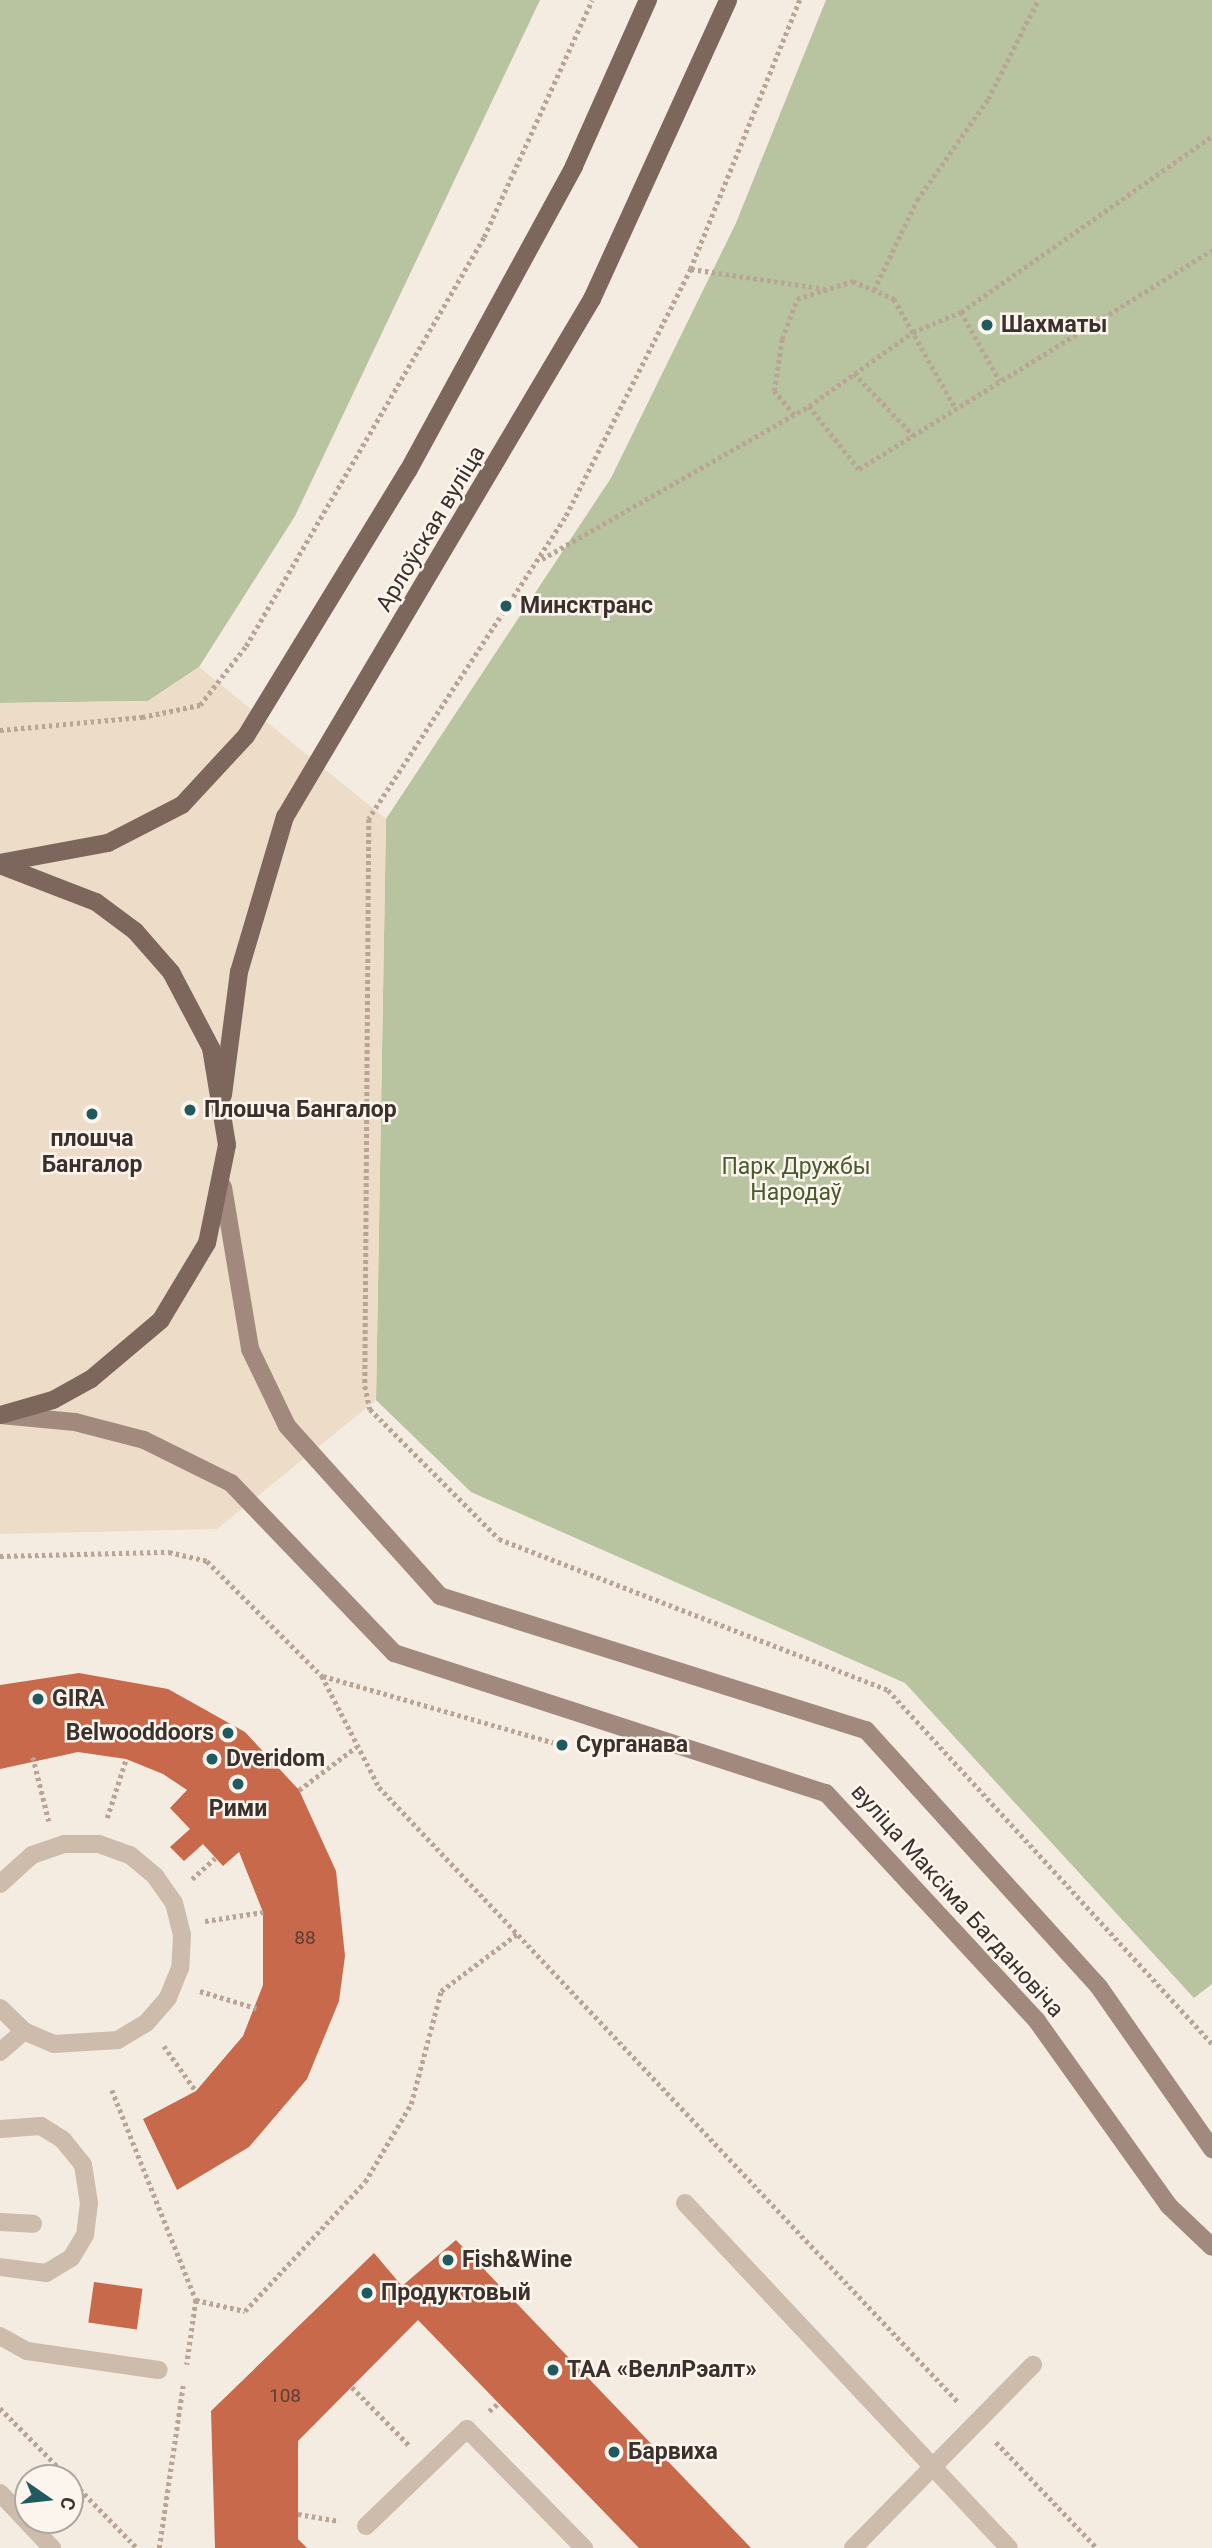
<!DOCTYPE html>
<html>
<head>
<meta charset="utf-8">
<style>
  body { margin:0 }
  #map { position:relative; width:1212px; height:2548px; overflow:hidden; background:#f4ebe1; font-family:Roboto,sans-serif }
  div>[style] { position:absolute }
  .green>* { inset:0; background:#b8c4a0 }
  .plaza>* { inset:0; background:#ecdcc8 }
  .building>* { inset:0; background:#c8694b; transform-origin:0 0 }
  .path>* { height:4.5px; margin-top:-2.25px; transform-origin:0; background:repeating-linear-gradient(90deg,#b9a596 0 3.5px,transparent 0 7px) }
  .lane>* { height:18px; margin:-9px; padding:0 9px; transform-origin:9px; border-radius:9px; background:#cdbbac }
  .secondary>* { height:18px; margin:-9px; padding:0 9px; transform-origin:9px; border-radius:9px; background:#a18a7d }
  .primary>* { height:18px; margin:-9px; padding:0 9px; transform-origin:9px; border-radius:9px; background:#7d675c }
  .dots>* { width:19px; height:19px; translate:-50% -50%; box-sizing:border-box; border:4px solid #fbf5ee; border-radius:50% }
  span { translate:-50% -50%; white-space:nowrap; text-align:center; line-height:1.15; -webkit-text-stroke:5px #fbf5ee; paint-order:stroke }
  .number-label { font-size:19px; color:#5e3e33 }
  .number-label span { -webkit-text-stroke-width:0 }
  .poi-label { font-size:23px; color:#3b302b; font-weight:700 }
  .left { translate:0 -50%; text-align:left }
  .right { translate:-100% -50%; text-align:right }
  .street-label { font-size:23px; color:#3b302b }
  .park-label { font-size:23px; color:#4a5a2e }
  .north { position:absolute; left:14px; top:2464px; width:70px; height:70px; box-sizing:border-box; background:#fbf5ee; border:2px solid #aea6a0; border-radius:50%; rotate:104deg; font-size:19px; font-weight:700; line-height:28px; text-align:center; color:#3b302b }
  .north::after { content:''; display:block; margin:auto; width:24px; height:32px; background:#1f5a5e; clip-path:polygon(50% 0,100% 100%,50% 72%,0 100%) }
</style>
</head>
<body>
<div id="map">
  <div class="green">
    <i style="clip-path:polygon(0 0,540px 0,295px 516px,199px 667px,148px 701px,0 703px)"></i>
    <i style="clip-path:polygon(826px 0,1212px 0,1212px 1984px,1194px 1998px,905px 1683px,471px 1492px,376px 1400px,386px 819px,611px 478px,736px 223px)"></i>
  </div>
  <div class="plaza">
    <i style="clip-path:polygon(199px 667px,386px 819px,376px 1400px,217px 1529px,0 1534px,0 703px,148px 701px)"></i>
  </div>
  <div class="building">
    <i style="clip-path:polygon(79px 1673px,168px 1689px,245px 1732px,299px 1790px,336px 1871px,345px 1956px,339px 2001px,307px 2079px,249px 2147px,177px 2190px,143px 2119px,196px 2091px,243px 2036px,263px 1985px,263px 1912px,239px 1852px,223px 1866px,203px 1844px,184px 1861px,170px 1847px,190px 1829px,170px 1808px,187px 1790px,163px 1774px,126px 1759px,78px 1752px,0 1769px,0 1685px)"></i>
    <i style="clip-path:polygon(456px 2240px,751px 2548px,639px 2548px,418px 2320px,298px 2441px,298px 2539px,307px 2548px,215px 2548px,211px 2411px,374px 2253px,402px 2286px)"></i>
    <i style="left:94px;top:2282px;width:49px;height:41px;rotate:8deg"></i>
  </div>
  <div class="path">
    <i style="left:800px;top:0;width:290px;rotate:112.1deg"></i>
    <i style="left:691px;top:269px;width:279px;rotate:116.8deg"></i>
    <i style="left:565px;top:518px;width:359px;rotate:123.1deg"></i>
    <i style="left:369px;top:819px;width:567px;rotate:90.4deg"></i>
    <i style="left:365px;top:1386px;width:24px;rotate:78deg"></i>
    <i style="left:370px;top:1409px;width:183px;rotate:45.2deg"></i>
    <i style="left:499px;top:1539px;width:417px;rotate:21.2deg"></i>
    <i style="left:888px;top:1690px;width:480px;rotate:47.5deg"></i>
    <i style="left:691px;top:269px;width:136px;rotate:8.4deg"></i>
    <i style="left:874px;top:290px;width:100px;rotate:-64.5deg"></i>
    <i style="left:917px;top:200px;width:123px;rotate:-54.9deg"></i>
    <i style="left:988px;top:99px;width:111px;rotate:-63.2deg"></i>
    <i style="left:961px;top:312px;width:79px;rotate:60.5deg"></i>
    <i style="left:854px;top:373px;width:86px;rotate:46.4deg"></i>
    <i style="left:809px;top:406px;width:80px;rotate:51.6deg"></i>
    <i style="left:859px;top:469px;width:415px;rotate:-31.8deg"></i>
    <i style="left:794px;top:415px;width:31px;rotate:-130deg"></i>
    <i style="left:774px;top:391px;width:53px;rotate:-81.3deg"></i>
    <i style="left:782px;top:339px;width:43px;rotate:-69.4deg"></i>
    <i style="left:797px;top:299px;width:59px;rotate:-17.8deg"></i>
    <i style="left:853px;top:281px;width:45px;rotate:23.7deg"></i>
    <i style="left:894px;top:299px;width:126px;rotate:60.6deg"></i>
    <i style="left:542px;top:559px;width:308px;rotate:-29.8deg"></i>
    <i style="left:809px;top:406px;width:128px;rotate:-35.4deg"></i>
    <i style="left:913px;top:332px;width:52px;rotate:-22.6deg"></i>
    <i style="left:961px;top:312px;width:307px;rotate:-35deg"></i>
    <i style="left:0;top:730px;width:143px;rotate:-5.2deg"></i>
    <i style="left:142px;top:717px;width:59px;rotate:-11.7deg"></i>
    <i style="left:200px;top:705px;width:75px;rotate:-52.1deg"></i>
    <i style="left:246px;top:646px;width:473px;rotate:-59.8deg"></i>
    <i style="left:484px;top:237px;width:260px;rotate:-65.5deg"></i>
    <i style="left:0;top:1556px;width:169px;rotate:-1.4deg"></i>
    <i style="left:169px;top:1552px;width:39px;rotate:13deg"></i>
    <i style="left:207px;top:1561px;width:163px;rotate:45deg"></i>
    <i style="left:322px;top:1676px;width:125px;rotate:62.8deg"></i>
    <i style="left:379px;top:1787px;width:846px;rotate:46.72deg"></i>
    <i style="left:323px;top:1676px;width:249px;rotate:16.1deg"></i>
    <i style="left:33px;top:1757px;width:66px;rotate:76deg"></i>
    <i style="left:299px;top:1790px;width:71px;rotate:-37deg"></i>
    <i style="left:107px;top:1818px;width:62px;rotate:-72.1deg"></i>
    <i style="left:192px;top:1879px;width:31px;rotate:-42deg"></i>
    <i style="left:205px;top:1921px;width:59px;rotate:-8.8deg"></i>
    <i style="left:200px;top:1991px;width:59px;rotate:16.9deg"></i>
    <i style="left:164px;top:2046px;width:55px;rotate:54.6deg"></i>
    <i style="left:112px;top:2090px;width:226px;rotate:68.2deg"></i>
    <i style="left:196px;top:2300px;width:65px;rotate:98deg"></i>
    <i style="left:196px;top:2300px;width:50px;rotate:12.7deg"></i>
    <i style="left:245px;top:2311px;width:176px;rotate:-47.1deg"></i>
    <i style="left:365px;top:2182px;width:91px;rotate:-59.5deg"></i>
    <i style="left:411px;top:2104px;width:117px;rotate:-75.1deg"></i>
    <i style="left:441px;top:1991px;width:95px;rotate:-36.9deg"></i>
    <i style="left:352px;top:2387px;width:83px;rotate:45.5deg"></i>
    <i style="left:0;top:2408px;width:98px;rotate:45.4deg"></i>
    <i style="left:489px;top:2411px;width:13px;rotate:-39deg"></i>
    <i style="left:996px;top:2442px;width:146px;rotate:46.4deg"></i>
    <i style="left:70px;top:2479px;width:96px;rotate:45.8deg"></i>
    <i style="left:298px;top:2514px;width:42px;rotate:9.7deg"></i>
    <i style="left:159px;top:2548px;width:164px;rotate:-81.6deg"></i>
  </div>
  <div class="lane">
    <i style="left:0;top:1884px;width:43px;rotate:-42.2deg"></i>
    <i style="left:32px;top:1855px;width:34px;rotate:-19deg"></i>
    <i style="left:64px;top:1844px;width:35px"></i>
    <i style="left:99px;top:1844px;width:33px;rotate:20deg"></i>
    <i style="left:130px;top:1855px;width:33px;rotate:40deg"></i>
    <i style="left:155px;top:1876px;width:33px;rotate:55deg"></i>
    <i style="left:174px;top:1903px;width:33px;rotate:76deg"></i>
    <i style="left:182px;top:1935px;width:33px;rotate:93deg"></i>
    <i style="left:180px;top:1968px;width:32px;rotate:112deg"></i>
    <i style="left:168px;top:1998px;width:33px;rotate:131deg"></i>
    <i style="left:146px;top:2023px;width:33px;rotate:149deg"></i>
    <i style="left:118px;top:2040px;width:64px;rotate:176.4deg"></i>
    <i style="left:54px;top:2044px;width:33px;rotate:-157deg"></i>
    <i style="left:24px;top:2031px;width:33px;rotate:-136deg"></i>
    <i style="left:0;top:2052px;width:32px;rotate:-41deg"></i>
    <i style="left:0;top:2129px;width:41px;rotate:-4.2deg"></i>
    <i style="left:41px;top:2126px;width:26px;rotate:32deg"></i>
    <i style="left:63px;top:2140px;width:32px;rotate:51deg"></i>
    <i style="left:83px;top:2165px;width:38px;rotate:81deg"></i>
    <i style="left:89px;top:2203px;width:32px;rotate:97deg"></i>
    <i style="left:85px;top:2235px;width:27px;rotate:121deg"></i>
    <i style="left:71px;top:2258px;width:29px;rotate:149deg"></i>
    <i style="left:46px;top:2273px;width:46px;rotate:-172.6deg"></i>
    <i style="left:685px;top:2203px;width:473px;rotate:46.8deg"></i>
    <i style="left:0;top:2222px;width:33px;rotate:3deg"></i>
    <i style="left:0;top:2336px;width:31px;rotate:29deg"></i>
    <i style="left:27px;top:2351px;width:133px;rotate:8.2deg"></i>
    <i style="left:0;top:2493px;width:76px;rotate:46.6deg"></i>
    <i style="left:366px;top:2526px;width:140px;rotate:-43.8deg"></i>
    <i style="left:467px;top:2429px;width:167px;rotate:45.5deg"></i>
    <i style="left:853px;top:2548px;width:257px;rotate:-45.5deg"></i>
  </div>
  <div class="secondary">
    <i style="left:223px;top:1187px;width:164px;rotate:80.5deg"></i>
    <i style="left:250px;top:1349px;width:85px;rotate:64.3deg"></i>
    <i style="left:287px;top:1426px;width:229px;rotate:48deg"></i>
    <i style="left:440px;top:1596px;width:447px;rotate:17.5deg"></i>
    <i style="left:866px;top:1730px;width:347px;rotate:47.8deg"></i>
    <i style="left:1099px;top:1987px;width:198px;rotate:55.1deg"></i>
    <i style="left:1px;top:1415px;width:74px;rotate:5.4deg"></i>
    <i style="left:75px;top:1422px;width:71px;rotate:14.6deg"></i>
    <i style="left:144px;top:1440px;width:97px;rotate:26.3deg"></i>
    <i style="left:231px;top:1483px;width:236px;rotate:46.2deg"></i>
    <i style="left:394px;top:1653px;width:454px;rotate:18deg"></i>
    <i style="left:826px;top:1793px;width:311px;rotate:47.2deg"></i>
    <i style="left:1037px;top:2021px;width:227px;rotate:54.5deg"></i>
    <i style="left:1169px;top:2206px;width:59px;rotate:43.6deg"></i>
  </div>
  <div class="primary">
    <i style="left:0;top:863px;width:110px;rotate:-10.5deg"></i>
    <i style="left:108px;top:843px;width:83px;rotate:-27.2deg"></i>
    <i style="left:182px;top:805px;width:94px;rotate:-47.2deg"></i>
    <i style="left:246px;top:736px;width:311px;rotate:-58.6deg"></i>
    <i style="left:408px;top:471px;width:347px;rotate:-61.4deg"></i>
    <i style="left:574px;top:166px;width:182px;rotate:-66deg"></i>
    <i style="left:0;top:865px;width:103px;rotate:21.1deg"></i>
    <i style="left:96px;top:902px;width:49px;rotate:36.6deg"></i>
    <i style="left:135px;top:931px;width:55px;rotate:48.7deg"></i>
    <i style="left:171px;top:972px;width:86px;rotate:62.2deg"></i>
    <i style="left:211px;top:1048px;width:98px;rotate:80.6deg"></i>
    <i style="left:227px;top:1145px;width:100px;rotate:101.5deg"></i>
    <i style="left:207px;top:1243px;width:90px;rotate:120.9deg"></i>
    <i style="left:161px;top:1320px;width:92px;rotate:139.9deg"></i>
    <i style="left:91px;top:1379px;width:43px;rotate:151.1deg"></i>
    <i style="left:53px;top:1400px;width:55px;rotate:164.2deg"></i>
    <i style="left:223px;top:1095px;width:124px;rotate:-82.6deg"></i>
    <i style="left:239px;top:972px;width:162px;rotate:-73.5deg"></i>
    <i style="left:285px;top:817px;width:602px;rotate:-59.35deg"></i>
    <i style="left:592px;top:299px;width:328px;rotate:-65.5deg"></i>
  </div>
  <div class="dots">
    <i style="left:987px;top:325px;background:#1f5a5e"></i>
    <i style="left:506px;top:606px;background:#1f5a5e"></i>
    <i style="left:190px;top:1110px;background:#1f5a5e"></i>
    <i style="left:92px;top:1114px;background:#1f5a5e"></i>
    <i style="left:38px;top:1699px;background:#1f5a5e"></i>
    <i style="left:228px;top:1733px;background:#1f5a5e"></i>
    <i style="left:562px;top:1745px;background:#1f5a5e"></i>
    <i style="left:212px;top:1759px;background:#1f5a5e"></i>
    <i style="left:238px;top:1784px;background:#1f5a5e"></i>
    <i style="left:448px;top:2260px;background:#1f5a5e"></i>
    <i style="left:367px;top:2293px;background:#1f5a5e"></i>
    <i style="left:553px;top:2370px;background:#1f5a5e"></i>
    <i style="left:614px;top:2452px;background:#1f5a5e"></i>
  </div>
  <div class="number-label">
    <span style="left:305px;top:1938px">88</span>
    <span style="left:285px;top:2396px">108</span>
  </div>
  <div class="poi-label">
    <span class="left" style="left:1001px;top:325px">Шахматы</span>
    <span class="left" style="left:520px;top:606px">Минсктранс</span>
    <span class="left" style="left:204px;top:1110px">Плошча Бангалор</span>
    <span style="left:92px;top:1152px">плошча<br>Бангалор</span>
    <span class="left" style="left:52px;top:1699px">GIRA</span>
    <span class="right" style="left:214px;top:1733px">Belwooddoors</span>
    <span class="left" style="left:576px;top:1745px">Сурганава</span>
    <span class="left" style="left:226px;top:1759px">Dveridom</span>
    <span style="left:238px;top:1809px">Рими</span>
    <span class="left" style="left:462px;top:2260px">Fish&amp;Wine</span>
    <span class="left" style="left:381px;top:2293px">Продуктовый</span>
    <span class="left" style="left:567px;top:2370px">ТАА «ВеллРэалт»</span>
    <span class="left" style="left:628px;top:2452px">Барвиха</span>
  </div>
  <div class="street-label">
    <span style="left:431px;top:529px;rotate:-59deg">Арлоўская вуліца</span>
    <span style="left:957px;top:1901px;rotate:48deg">вуліца Максіма Багдановіча</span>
  </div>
  <div class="park-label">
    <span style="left:796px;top:1180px">Парк Дружбы<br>Народаў</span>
  </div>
  <div class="north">С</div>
</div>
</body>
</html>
